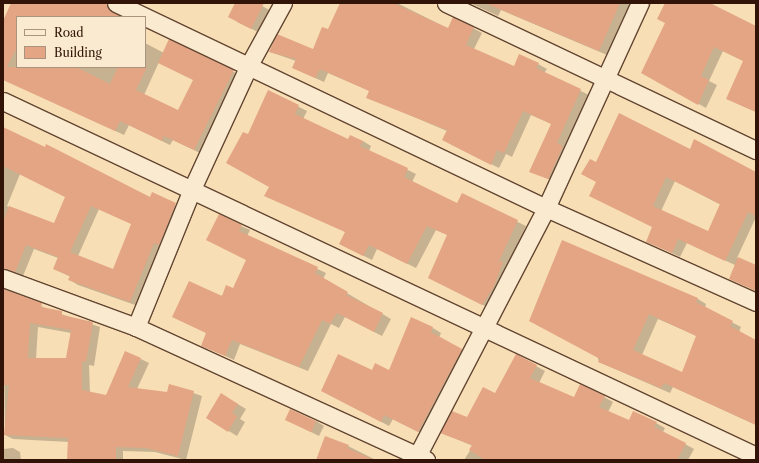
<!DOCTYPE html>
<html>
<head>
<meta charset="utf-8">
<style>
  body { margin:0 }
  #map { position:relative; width:759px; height:463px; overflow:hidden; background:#f8deb5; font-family:"Libre Caslon Text",serif }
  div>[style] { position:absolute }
  .shadow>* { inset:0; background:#0003 }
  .building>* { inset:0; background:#e3a583; transform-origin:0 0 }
  .roads { filter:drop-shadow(1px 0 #634632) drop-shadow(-1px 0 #634632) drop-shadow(0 1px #634632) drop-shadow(0 -1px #634632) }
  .street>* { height:17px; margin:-8.5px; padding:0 8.5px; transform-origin:8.5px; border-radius:8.5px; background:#faeacf }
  span { translate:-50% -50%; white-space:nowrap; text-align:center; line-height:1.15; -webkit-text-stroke:3px #faeacf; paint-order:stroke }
  .frame { position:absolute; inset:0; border:4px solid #311407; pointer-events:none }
  .legend { position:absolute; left:16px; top:16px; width:130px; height:52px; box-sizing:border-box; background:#faeacf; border:1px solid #aa947f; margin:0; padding:5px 7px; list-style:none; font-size:12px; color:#311407 }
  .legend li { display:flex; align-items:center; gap:8px; height:20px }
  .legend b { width:20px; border:1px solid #aa947f }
</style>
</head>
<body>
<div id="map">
  <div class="shadow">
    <i style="clip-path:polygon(evenodd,12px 3px,102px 3px,120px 17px,17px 17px,17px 67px,145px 67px,145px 43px,164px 53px,170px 41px,242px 76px,202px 154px,173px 140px,170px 145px,129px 125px,124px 135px,3px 79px,3px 21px,12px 3px,159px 62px,194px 80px,179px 112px,144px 95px,159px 62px)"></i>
    <i style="clip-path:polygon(236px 3px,257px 3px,271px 11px,260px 33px,237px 22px)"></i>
    <i style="clip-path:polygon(341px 3px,397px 3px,449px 29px,473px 28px,482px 33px,474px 49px,514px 67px,538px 64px,547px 69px,544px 73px,589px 95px,557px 183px,530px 171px,552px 124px,531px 115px,512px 157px,506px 154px,499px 168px,452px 145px,447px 131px,367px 97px,370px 91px,328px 73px,324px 82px,302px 72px,296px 61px,270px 52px,313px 51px,329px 30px)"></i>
    <i style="clip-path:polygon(470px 3px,633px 3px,607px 55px,501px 10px,498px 16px)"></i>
    <i style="clip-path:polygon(667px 3px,707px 3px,756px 27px,756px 112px,736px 103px,744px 61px,723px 51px,709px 81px,717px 85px,706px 108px,642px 73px,666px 23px)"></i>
    <i style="clip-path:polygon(269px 92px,307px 111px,303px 119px,349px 141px,363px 141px,371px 146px,369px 151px,416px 174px,412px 182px,458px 205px,462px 195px,526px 226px,491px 309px,438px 282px,448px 235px,436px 230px,416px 268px,377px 249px,372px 260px,340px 244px,346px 232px,270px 186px,248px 135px)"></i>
    <i style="clip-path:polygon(evenodd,3px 130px,151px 198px,183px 208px,138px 306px,78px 285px,70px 280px,71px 277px,54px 269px,58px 258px,34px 249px,23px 276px,9px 272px,3px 281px,3px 130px,20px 174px,66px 197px,54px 224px,7px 206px,20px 174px,3px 130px,99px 209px,132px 224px,114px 270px,78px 256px,99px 209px)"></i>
    <i style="clip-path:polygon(evenodd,695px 140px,756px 173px,756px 217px,737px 258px,756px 266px,756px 291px,730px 278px,735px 265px,687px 243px,680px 257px,647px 241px,653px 227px,597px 182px,597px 164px,690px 150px,695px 140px,675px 181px,721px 205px,708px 233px,661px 211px,675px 181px)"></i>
    <i style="clip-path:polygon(241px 226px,250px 230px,247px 236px,326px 273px,323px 279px,391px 319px,382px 336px,345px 317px,339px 328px,331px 324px,308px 371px,240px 344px,234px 360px,202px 345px,207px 333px,173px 317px,234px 290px,247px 260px,216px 244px)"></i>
    <i style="clip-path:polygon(evenodd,563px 241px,698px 299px,706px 304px,705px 308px,741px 327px,739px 332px,756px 341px,756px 425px,673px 387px,670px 393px,599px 362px,563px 241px,658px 319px,697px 336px,683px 374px,642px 355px,658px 319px)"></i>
    <i style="clip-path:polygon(evenodd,3px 287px,49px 310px,100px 327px,94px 366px,89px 365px,90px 393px,106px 397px,141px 359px,149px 363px,137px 389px,168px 393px,170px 385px,202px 396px,186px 460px,155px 452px,123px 451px,123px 460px,68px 460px,69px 442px,13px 439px,5px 435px,3px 287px,38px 327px,71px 333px,67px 359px,36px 359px,38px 327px)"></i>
    <i style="clip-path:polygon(433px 328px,441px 333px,439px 338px,470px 354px,427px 436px,393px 419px,389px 426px,331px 395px,373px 372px,389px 371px)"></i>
    <i style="clip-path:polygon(516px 355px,545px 371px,539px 383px,574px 398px,604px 397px,613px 402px,608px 412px,629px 422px,656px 423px,665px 428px,663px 432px,694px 449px,688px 460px,464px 460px,473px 446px,442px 433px,468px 419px,495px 395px)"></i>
    <i style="clip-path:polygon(221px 394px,246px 409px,240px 419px,245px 422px,237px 436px,214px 422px)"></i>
    <i style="clip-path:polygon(316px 421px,324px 426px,319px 436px,305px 429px)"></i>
    <i style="clip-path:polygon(348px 446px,376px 460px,317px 460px)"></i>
    <i style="clip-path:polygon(13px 448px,20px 452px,21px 460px,3px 460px,3px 449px)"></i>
  </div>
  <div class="building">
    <i style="clip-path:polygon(11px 3px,105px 3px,122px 17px,17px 17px,17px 47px,7px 67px,76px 67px,110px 84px,118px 67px,147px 67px,136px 90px,178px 110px,193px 80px,158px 63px,169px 39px,234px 70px,194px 150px,164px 136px,162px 141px,120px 121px,115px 131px,3px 80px,3px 21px)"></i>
    <i style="clip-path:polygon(235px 3px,264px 3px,251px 29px,228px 17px)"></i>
    <i style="clip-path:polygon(340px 3px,393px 3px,448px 28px,453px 17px,474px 27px,466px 45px,514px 66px,519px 54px,539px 63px,536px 68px,581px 89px,557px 143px,563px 146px,548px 179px,529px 172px,551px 124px,523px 111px,504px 153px,497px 150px,491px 165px,442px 140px,447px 130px,366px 98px,369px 91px,320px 69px,315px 78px,292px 68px,296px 59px,269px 52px,277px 34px,313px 49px,322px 27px,328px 29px)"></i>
    <i style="clip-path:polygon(485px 3px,620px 3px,599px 51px)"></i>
    <i style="clip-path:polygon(665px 3px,710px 3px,756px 26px,756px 112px,726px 99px,743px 61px,714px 47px,701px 76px,709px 80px,698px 105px,641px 73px,665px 23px,657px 19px)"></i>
    <i style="clip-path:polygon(268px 90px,299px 105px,295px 114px,348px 139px,350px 135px,363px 141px,360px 146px,408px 168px,404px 177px,457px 203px,462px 193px,518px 220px,499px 261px,503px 262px,494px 286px,482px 305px,428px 278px,447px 235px,427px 226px,407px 264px,369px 245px,363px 256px,339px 244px,345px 232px,264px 196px,269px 187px,226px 163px,243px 132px,248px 134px)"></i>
    <i style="clip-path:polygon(evenodd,619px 113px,690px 149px,694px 139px,756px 172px,756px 216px,748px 212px,725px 261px,678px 239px,672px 253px,646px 242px,652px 227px,589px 196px,596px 182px,581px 174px,590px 159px,596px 162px,619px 113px,666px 177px,720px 204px,708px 231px,653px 206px,666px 177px)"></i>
    <i style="clip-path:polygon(evenodd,3px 127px,45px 147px,46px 144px,150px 197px,152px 192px,176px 203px,159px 245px,154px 243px,130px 302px,68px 280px,70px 276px,53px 269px,58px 257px,26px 245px,15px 272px,3px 268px,3px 222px,9px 206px,54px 223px,65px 197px,3px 166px,3px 127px,91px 206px,131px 224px,113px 269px,70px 252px,91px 206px)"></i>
    <i style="clip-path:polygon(219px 214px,242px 225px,239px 231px,318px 267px,315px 273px,348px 292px,346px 295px,383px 313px,374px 332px,337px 313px,330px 324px,322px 320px,299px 367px,232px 340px,225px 356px,201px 346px,206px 333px,172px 317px,189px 281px,222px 296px,226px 285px,233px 288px,246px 260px,206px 240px)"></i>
    <i style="clip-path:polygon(evenodd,562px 240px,698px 298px,696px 302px,733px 321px,730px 326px,756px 340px,756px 425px,664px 383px,661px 388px,598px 362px,600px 359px,529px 321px,562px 240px,649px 314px,696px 336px,682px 372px,633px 350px,649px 314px)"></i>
    <i style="clip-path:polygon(738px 257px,756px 265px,756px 291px,729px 279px)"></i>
    <i style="clip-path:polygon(evenodd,3px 289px,42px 303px,41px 307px,62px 311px,62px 315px,93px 322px,86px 362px,82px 361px,82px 390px,106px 395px,125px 351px,141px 358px,128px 387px,167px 392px,169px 384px,194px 391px,178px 456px,146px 448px,116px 447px,116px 460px,67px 460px,68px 438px,4px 435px,9px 385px,3px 385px,3px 289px,30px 323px,71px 330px,66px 358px,28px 358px,30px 323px)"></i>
    <i style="clip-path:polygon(411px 317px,433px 327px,431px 332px,462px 349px,418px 432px,384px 415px,381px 422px,321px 391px,338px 354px,372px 370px,375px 363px,389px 370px)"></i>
    <i style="clip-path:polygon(516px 354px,537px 365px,530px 378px,574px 397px,580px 384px,605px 396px,599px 407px,629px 420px,633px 411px,657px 422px,654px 427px,686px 443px,677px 460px,485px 460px,469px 450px,472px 445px,440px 433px,452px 411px,467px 417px,483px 387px,495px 393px)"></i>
    <i style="clip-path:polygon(221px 393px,238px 404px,232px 413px,237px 416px,228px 432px,206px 418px)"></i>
    <i style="left:290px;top:409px;width:29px;height:12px;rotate:25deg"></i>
    <i style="clip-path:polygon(325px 436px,349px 445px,347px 448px,374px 460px,316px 460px)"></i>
  </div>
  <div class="roads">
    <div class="street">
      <i style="left:116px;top:3px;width:476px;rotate:25.5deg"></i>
      <i style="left:546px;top:208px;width:230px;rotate:24.1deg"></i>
      <i style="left:446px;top:3px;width:343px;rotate:25.4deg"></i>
      <i style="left:3px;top:101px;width:832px;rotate:25.24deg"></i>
      <i style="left:3px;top:278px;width:142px;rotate:20.2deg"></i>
      <i style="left:136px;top:327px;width:319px;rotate:24.6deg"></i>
      <i style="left:136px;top:327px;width:149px;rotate:-67.9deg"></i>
      <i style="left:192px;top:189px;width:136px;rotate:-65.3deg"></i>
      <i style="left:249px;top:65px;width:71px;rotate:-61.3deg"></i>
      <i style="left:415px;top:460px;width:284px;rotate:-62.5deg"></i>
      <i style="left:546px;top:208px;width:226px;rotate:-65.4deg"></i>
    </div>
  </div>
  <div class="frame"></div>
  <ul class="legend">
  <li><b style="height:5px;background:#faeacf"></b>Road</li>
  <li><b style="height:11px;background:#e3a583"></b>Building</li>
  </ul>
</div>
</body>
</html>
